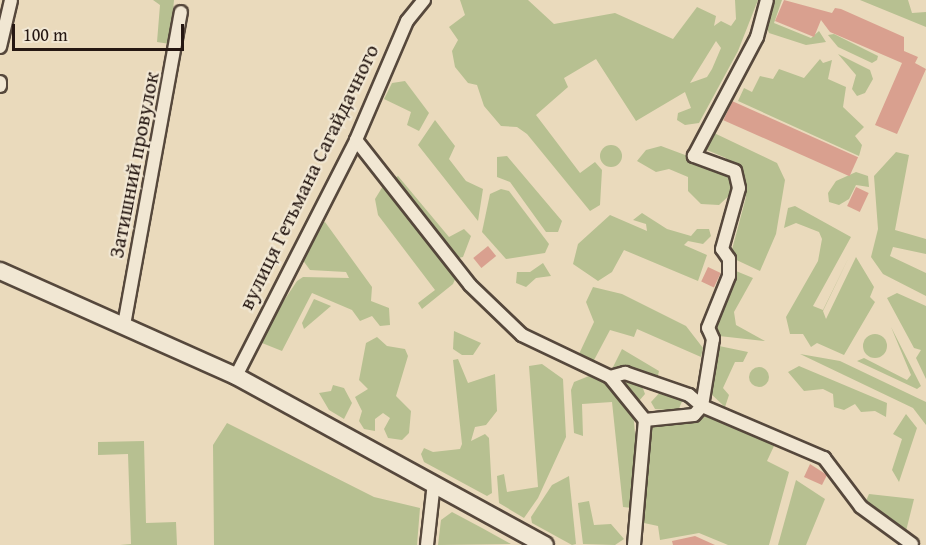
<!DOCTYPE html>
<html>
<head>
<meta charset="utf-8">
<style>
  body { margin:0 }
  #map { position:relative; width:926px; height:545px; overflow:hidden; background:#eadabc; font-family:"Gentium Book Plus",serif }
  div>[style] { position:absolute }
  .green>* { inset:0; background:#b7c091 }
  .round { border-radius:50% }
  .building>* { inset:0; background:#d9a08f; transform-origin:0 0 }
  .roads { filter:drop-shadow(2px 0 #56483c) drop-shadow(-2px 0 #56483c) drop-shadow(0 2px #56483c) drop-shadow(0 -2px #56483c) }
  .street>* { height:12px; margin:-6px; padding:0 6px; transform-origin:6px; border-radius:6px; background:#f1e7d3 }
  .secondary>* { height:16px; margin:-8px; padding:0 8px; transform-origin:8px; border-radius:8px; background:#f1e7d3 }
  span { translate:-50% -50%; white-space:nowrap; text-align:center; line-height:1.15; -webkit-text-stroke:4.5px #f1e7d3; paint-order:stroke }
  .street-label { font-size:21px; color:#251712 }
  .scale { position:absolute; left:12px; top:24px; width:172px; height:27px; box-sizing:border-box; border:3px solid #251712; border-top:0; padding-left:8px; font-size:18px; line-height:21px; white-space:nowrap; color:#251712; -webkit-text-stroke:4px #f1e7d3; paint-order:stroke }
</style>
</head>
<body>
<div id="map">
  <div class="green">
    <i style="clip-path:polygon(153px 0,174px 0,170px 44px,157px 42px,160px 5px)"></i>
    <i style="clip-path:polygon(evenodd,460px 0,528px 0,554px 24px,615px 13px,673px 39px,697px 7px,716px 16px,714px 26px,721px 21px,731px 26px,736px 19px,735px 0,758px 0,738px 51px,699px 123px,685px 125px,677px 120px,678px 113px,691px 108px,685px 92px,636px 121px,596px 59px,564px 78px,568px 87px,536px 115px,580px 173px,595px 162px,602px 170px,600px 205px,590px 211px,527px 134px,517px 127px,501px 126px,484px 106px,477px 85px,468px 83px,455px 67px,452px 51px,458px 40px,449px 27px,465px 15px,460px 0,716px 41px,721px 48px,712px 69px,707px 77px,690px 83px,716px 41px)"></i>
    <i style="clip-path:polygon(772px 0,782px 0,774px 23px,811px 38px,819px 31px,826px 42px,806px 45px,769px 33px,765px 23px)"></i>
    <i style="clip-path:polygon(860px 0,908px 0,912px 13px,926px 12px,926px 27px)"></i>
    <i style="clip-path:polygon(834px 34px,878px 56px,877px 60px,872px 63px,838px 47px,828px 35px)"></i>
    <i style="clip-path:polygon(838px 54px,870px 70px,873px 79px,865px 93px,857px 96px,852px 89px,856px 75px)"></i>
    <i style="clip-path:polygon(820px 59px,823px 63px,832px 60px,828px 79px,846px 87px,843px 107px,864px 127px,855px 136px,862px 145px,859px 156px,738px 101px,744px 88px,752px 92px,760px 76px,773px 79px,779px 69px,804px 78px)"></i>
    <i style="clip-path:polygon(405px 81px,429px 113px,419px 131px,407px 125px,411px 112px,384px 99px,392px 83px)"></i>
    <i style="clip-path:polygon(435px 120px,455px 146px,449px 159px,466px 181px,483px 189px,478px 221px,418px 145px)"></i>
    <i style="clip-path:polygon(712px 132px,777px 163px,785px 180px,776px 234px,760px 271px,730px 257px,746px 197px,741px 179px,724px 166px,726px 158px,702px 148px)"></i>
    <i class="round" style="left:600px;top:145px;width:22px;height:22px"></i>
    <i style="clip-path:polygon(661px 146px,720px 168px,731px 176px,733px 192px,719px 205px,701px 204px,688px 191px,688px 177px,669px 169px,656px 172px,637px 161px,646px 150px)"></i>
    <i style="clip-path:polygon(896px 152px,909px 155px,895px 230px,926px 239px,926px 254px,893px 247px,890px 256px,926px 273px,926px 296px,883px 274px,871px 257px,878px 229px,874px 176px)"></i>
    <i style="clip-path:polygon(507px 156px,562px 221px,558px 232px,546px 232px,510px 182px,497px 177px,497px 157px)"></i>
    <i style="clip-path:polygon(856px 172px,868px 176px,869px 187px,856px 185px,849px 199px,839px 205px,829px 202px,828px 193px,836px 181px)"></i>
    <i style="clip-path:polygon(398px 176px,449px 237px,464px 229px,471px 236px,463px 257px,449px 260px,456px 277px,453px 284px,422px 309px,418px 303px,435px 290px,378px 215px,375px 199px,383px 186px)"></i>
    <i style="clip-path:polygon(501px 189px,509px 191px,549px 244px,545px 253px,506px 259px,482px 232px,490px 194px)"></i>
    <i style="clip-path:polygon(795px 206px,851px 237px,813px 306px,823px 310px,850px 255px,823px 311px,826px 319px,856px 257px,874px 287px,870px 297px,875px 302px,844px 355px,817px 343px,811px 347px,803px 334px,790px 334px,786px 317px,818px 261px,822px 239px,819px 232px,796px 223px,784px 228px,788px 208px)"></i>
    <i style="clip-path:polygon(642px 213px,667px 229px,691px 236px,697px 229px,709px 229px,711px 236px,703px 244px,688px 241px,684px 245px,707px 255px,698px 281px,624px 250px,612px 272px,598px 281px,573px 264px,578px 244px,610px 215px,647px 231px,646px 224px,633px 220px)"></i>
    <i style="clip-path:polygon(325px 222px,372px 287px,371px 301px,389px 308px,390px 325px,380px 326px,372px 316px,360px 321px,352px 310px,312px 293px,282px 351px,257px 341px,297px 281px,303px 277px,349px 278px,346px 272px,310px 270px,302px 259px,319px 223px)"></i>
    <i style="clip-path:polygon(543px 263px,551px 276px,536px 278px,526px 287px,516px 283px,517px 272px,530px 272px)"></i>
    <i style="clip-path:polygon(736px 271px,753px 278px,734px 312px,736px 325px,765px 341px,719px 336px,715px 327px)"></i>
    <i style="clip-path:polygon(593px 287px,622px 294px,686px 326px,703px 348px,701px 357px,637px 329px,634px 337px,610px 330px,593px 362px,579px 354px,594px 322px,586px 302px)"></i>
    <i style="clip-path:polygon(897px 293px,926px 306px,926px 379px,916px 358px,921px 350px,914px 348px,887px 298px)"></i>
    <i style="clip-path:polygon(314px 299px,331px 306px,304px 329px,302px 323px)"></i>
    <i style="clip-path:polygon(891px 327px,921px 386px,917px 389px,857px 361px,864px 358px,907px 380px,911px 375px)"></i>
    <i style="clip-path:polygon(454px 331px,481px 343px,473px 355px,462px 355px,453px 349px)"></i>
    <i class="round" style="left:863px;top:334px;width:24px;height:24px"></i>
    <i style="clip-path:polygon(377px 337px,387px 346px,405px 349px,408px 356px,396px 396px,411px 411px,409px 433px,402px 440px,388px 438px,384px 429px,390px 418px,383px 413px,375px 419px,375px 431px,364px 429px,359px 421px,362px 411px,355px 397px,368px 389px,359px 380px,366px 343px)"></i>
    <i style="clip-path:polygon(719px 346px,748px 352px,743px 362px,735px 362px,723px 388px,729px 395px,725px 407px,710px 393px)"></i>
    <i style="clip-path:polygon(622px 349px,659px 371px,657px 380px,641px 383px,645px 394px,639px 401px,610px 373px)"></i>
    <i style="clip-path:polygon(800px 354px,840px 361px,926px 402px,926px 425px,913px 408px)"></i>
    <i style="clip-path:polygon(458px 359px,468px 383px,495px 374px,497px 411px,486px 425px,475px 427px,471px 441px,485px 434px,489px 438px,492px 493px,487px 496px,424px 462px,421px 454px,424px 448px,433px 452px,460px 449px,462px 444px,453px 360px)"></i>
    <i style="clip-path:polygon(542px 364px,563px 379px,566px 437px,538px 498px,524px 518px,499px 503px,497px 476px,504px 474px,507px 492px,538px 487px,529px 366px)"></i>
    <i style="clip-path:polygon(799px 366px,887px 403px,886px 417px,875px 411px,861px 412px,855px 404px,844px 410px,834px 407px,833px 394px,823px 389px,804px 391px,788px 372px)"></i>
    <i class="round" style="left:749px;top:367px;width:20px;height:20px"></i>
    <i style="clip-path:polygon(589px 376px,611px 385px,633px 412px,638px 465px,632px 508px,623px 507px,612px 402px,582px 404px,583px 436px,574px 433px,571px 390px,574px 382px)"></i>
    <i style="clip-path:polygon(333px 385px,344px 388px,352px 403px,344px 419px,329px 410px,319px 393px,331px 391px)"></i>
    <i style="clip-path:polygon(663px 389px,683px 399px,678px 411px,655px 409px,651px 402px)"></i>
    <i style="clip-path:polygon(906px 414px,917px 428px,899px 482px,892px 470px,902px 439px,893px 434px)"></i>
    <i style="clip-path:polygon(698px 416px,718px 417px,774px 446px,767px 461px,789px 472px,769px 545px,728px 545px,699px 533px,660px 540px,658px 526px,644px 523px,650px 430px,656px 423px,681px 424px)"></i>
    <i style="clip-path:polygon(227px 423px,374px 497px,420px 508px,417px 545px,214px 545px,213px 445px)"></i>
    <i style="clip-path:polygon(144px 441px,146px 523px,176px 522px,177px 545px,120px 545px,131px 544px,128px 454px,98px 455px,98px 442px)"></i>
    <i style="clip-path:polygon(569px 476px,576px 544px,572px 545px,532px 523px,531px 517px,552px 485px)"></i>
    <i style="clip-path:polygon(796px 480px,825px 499px,806px 545px,778px 545px)"></i>
    <i style="clip-path:polygon(869px 494px,914px 499px,906px 531px,866px 501px)"></i>
    <i style="clip-path:polygon(589px 501px,594px 525px,611px 524px,624px 539px,615px 545px,583px 544px,578px 503px)"></i>
    <i style="clip-path:polygon(452px 512px,482px 528px,511px 544px,438px 545px,441px 520px)"></i>
  </div>
  <div class="building">
    <i style="clip-path:polygon(784px 0,832px 13px,835px 8px,841px 9px,904px 37px,904px 51px,918px 57px,915px 63px,926px 69px,897px 134px,875px 125px,902px 63px,830px 32px,821px 20px,814px 37px,775px 21px)"></i>
    <i style="left:732px;top:101px;width:138px;height:21px;rotate:24deg"></i>
    <i style="left:856px;top:187px;width:14px;height:21px;rotate:25deg"></i>
    <i style="left:488px;top:246px;width:13px;height:19px;rotate:51deg"></i>
    <i style="left:708px;top:267px;width:14px;height:16px;rotate:25deg"></i>
    <i style="clip-path:polygon(810px 464px,827px 475px,822px 485px,804px 477px)"></i>
    <i style="clip-path:polygon(695px 536px,715px 545px,673px 545px,672px 541px)"></i>
  </div>
  <div class="roads">
    <div class="street">
      <i style="left:0;top:47px;width:48px;rotate:-76.8deg"></i>
      <i style="left:0;top:82px;width:4px;rotate:90deg"></i>
      <i style="left:356px;top:140px;width:184px;rotate:51.8deg"></i>
      <i style="left:470px;top:285px;width:72px;rotate:43.9deg"></i>
      <i style="left:522px;top:335px;width:98px;rotate:25.5deg"></i>
      <i style="left:610px;top:377px;width:55px;rotate:50.9deg"></i>
      <i style="left:124px;top:325px;width:318px;rotate:-79.7deg"></i>
      <i style="left:236px;top:376px;width:265px;rotate:-63deg"></i>
      <i style="left:356px;top:140px;width:129px;rotate:-66.8deg"></i>
      <i style="left:407px;top:21px;width:27px;rotate:-51deg"></i>
      <i style="left:610px;top:377px;width:16px;rotate:-15deg"></i>
      <i style="left:625px;top:373px;width:68px;rotate:19deg"></i>
      <i style="left:689px;top:395px;width:17px;rotate:40deg"></i>
      <i style="left:702px;top:406px;width:133px;rotate:23.1deg"></i>
      <i style="left:824px;top:458px;width:61px;rotate:52.9deg"></i>
      <i style="left:861px;top:507px;width:63px;rotate:36deg"></i>
      <i style="left:427px;top:545px;width:62px;rotate:-83.6deg"></i>
      <i style="left:634px;top:545px;width:125px;rotate:-85deg"></i>
      <i style="left:645px;top:420px;width:49px;rotate:-5.8deg"></i>
      <i style="left:694px;top:415px;width:12px;rotate:-48deg"></i>
      <i style="left:702px;top:406px;width:68px;rotate:-80.7deg"></i>
      <i style="left:713px;top:339px;width:12px;rotate:-114deg"></i>
      <i style="left:708px;top:328px;width:56px;rotate:-68deg"></i>
      <i style="left:729px;top:276px;width:17px;rotate:-90deg"></i>
      <i style="left:729px;top:259px;width:12px;rotate:-125deg"></i>
      <i style="left:722px;top:249px;width:63px;rotate:-74.4deg"></i>
      <i style="left:739px;top:188px;width:17px;rotate:-103deg"></i>
      <i style="left:735px;top:171px;width:44px;rotate:-159.9deg"></i>
      <i style="left:694px;top:156px;width:135px;rotate:-62.1deg"></i>
      <i style="left:757px;top:37px;width:38px;rotate:-75deg"></i>
    </div>
    <div class="secondary">
      <i style="left:0;top:271px;width:258px;rotate:24deg"></i>
      <i style="left:236px;top:376px;width:352px;rotate:28.7deg"></i>
    </div>
  </div>
  <div class="street-label">
    <span style="left:134px;top:165px;rotate:-79deg">Затишний провулок</span>
    <span style="left:309px;top:177px;rotate:-64deg">вулиця Гетьмана Сагайдачного</span>
  </div>
  <div class="scale">100 m</div>
</div>
</body>
</html>
